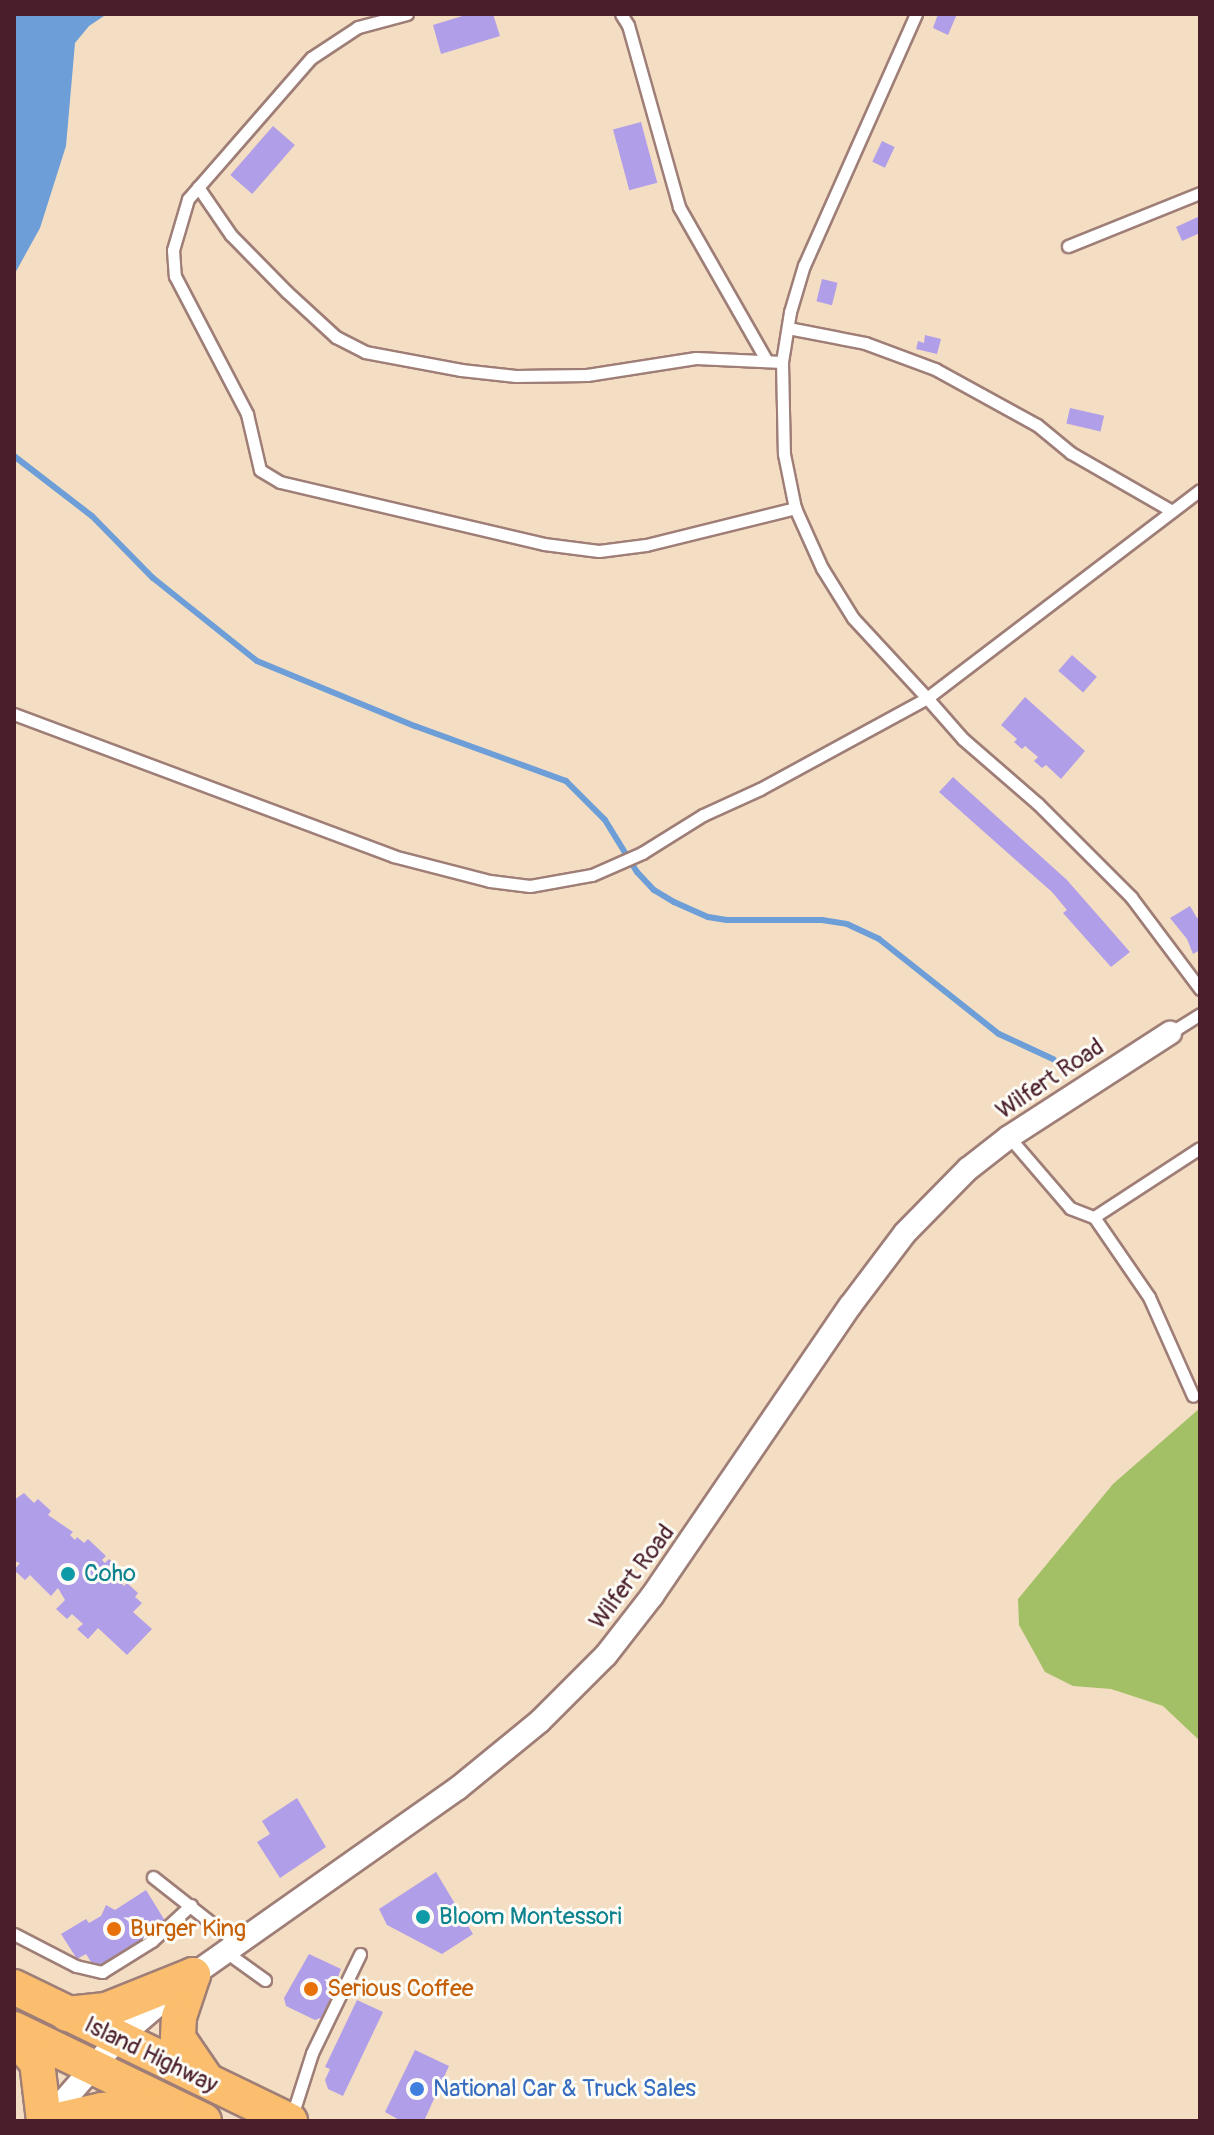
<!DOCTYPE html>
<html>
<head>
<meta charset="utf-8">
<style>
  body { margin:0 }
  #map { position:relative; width:1214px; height:2135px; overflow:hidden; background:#f4dec3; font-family:Pangolin,sans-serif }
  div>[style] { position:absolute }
  .green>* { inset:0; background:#a4c067 }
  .water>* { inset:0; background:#6d9ed7 }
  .stream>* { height:6px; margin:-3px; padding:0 3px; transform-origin:3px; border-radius:3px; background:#6d9ed7 }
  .building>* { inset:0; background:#b19ee8; transform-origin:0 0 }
  .roads { filter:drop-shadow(2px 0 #9f7e77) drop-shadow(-2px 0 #9f7e77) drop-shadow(0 2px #9f7e77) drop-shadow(0 -2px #9f7e77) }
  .lane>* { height:11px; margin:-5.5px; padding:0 5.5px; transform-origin:5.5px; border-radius:5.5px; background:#fff }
  .street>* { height:22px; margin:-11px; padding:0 11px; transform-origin:11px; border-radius:11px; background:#fff }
  .primary>* { height:34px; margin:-17px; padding:0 17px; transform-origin:17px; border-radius:17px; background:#fbbe6e }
  .dots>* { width:22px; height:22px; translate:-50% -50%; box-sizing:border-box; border:4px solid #fdfcf7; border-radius:50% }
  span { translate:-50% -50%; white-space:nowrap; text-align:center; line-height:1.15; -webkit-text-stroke:6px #fdfcf7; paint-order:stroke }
  .street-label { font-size:24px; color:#4a1f2b }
  .culture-label { font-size:24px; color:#0d838f }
  .left { translate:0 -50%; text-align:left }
  .food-label { font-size:24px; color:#c56008 }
  .shop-label { font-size:24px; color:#366cbe }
  .frame { position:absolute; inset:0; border:16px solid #4a1f2b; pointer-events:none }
</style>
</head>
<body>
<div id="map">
  <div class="green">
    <i style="clip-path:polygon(1200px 1408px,1200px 1741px,1163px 1706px,1111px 1689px,1073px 1686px,1045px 1672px,1019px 1625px,1018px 1599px,1113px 1484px)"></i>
  </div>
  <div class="water">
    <i style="clip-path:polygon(14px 14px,107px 14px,89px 26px,75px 43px,66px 146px,40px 228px,14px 275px)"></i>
  </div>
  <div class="stream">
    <i style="left:14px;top:456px;width:98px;rotate:37.6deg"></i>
    <i style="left:92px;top:516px;width:87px;rotate:45.5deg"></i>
    <i style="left:153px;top:578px;width:133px;rotate:38.6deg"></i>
    <i style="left:257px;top:661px;width:171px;rotate:22.4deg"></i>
    <i style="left:415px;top:726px;width:161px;rotate:20deg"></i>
    <i style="left:566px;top:781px;width:55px;rotate:45deg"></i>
    <i style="left:605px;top:820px;width:61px;rotate:58.4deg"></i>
    <i style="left:637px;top:872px;width:25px;rotate:47deg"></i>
    <i style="left:654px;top:890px;width:23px;rotate:31deg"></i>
    <i style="left:674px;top:902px;width:37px;rotate:24deg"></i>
    <i style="left:708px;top:917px;width:19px;rotate:9deg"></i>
    <i style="left:727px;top:920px;width:95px"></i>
    <i style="left:822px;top:920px;width:25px;rotate:9deg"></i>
    <i style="left:847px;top:924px;width:35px;rotate:25deg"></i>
    <i style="left:879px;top:939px;width:153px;rotate:38.4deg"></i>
    <i style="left:999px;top:1034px;width:60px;rotate:24.8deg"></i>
  </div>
  <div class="building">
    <i style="clip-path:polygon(469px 14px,493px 14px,500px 36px,441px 54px,433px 25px)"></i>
    <i style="clip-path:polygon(938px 14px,957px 14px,948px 35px,933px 28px)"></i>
    <i style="left:641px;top:122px;width:63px;height:29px;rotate:75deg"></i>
    <i style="left:273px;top:126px;width:29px;height:65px;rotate:41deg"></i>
    <i style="left:882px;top:141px;width:14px;height:23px;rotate:25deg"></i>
    <i style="clip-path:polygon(1200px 216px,1200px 233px,1182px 241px,1176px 227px)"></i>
    <i style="left:822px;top:279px;width:16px;height:23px;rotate:14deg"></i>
    <i style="clip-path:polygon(925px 335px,941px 339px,937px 354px,916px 349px,918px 341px,924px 343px)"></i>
    <i style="left:1070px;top:408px;width:35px;height:16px;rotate:13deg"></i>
    <i style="left:1072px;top:655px;width:33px;height:21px;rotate:41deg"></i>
    <i style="clip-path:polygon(1025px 697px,1085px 751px,1061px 779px,1046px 765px,1042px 768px,1034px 761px,1038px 757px,1025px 746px,1022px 749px,1014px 742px,1017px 739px,1001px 725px)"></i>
    <i style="clip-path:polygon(953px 777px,1067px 880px,1130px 952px,1111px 967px,1063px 913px,1067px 910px,1052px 892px,939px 792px)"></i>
    <i style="clip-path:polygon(1190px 906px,1197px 918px,1200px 916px,1200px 950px,1193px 954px,1187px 939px,1170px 918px)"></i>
    <i style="clip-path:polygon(24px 1493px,34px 1503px,38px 1499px,51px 1511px,48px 1515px,73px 1532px,70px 1535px,75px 1540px,77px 1537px,84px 1543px,88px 1539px,106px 1556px,102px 1560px,105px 1563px,109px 1559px,120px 1569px,116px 1573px,123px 1579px,120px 1582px,124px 1586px,127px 1583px,138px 1593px,135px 1597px,142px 1603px,133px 1612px,152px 1629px,127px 1655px,98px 1628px,88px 1639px,77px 1629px,83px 1624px,72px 1614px,67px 1619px,56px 1609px,65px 1600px,58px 1588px,51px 1596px,30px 1575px,25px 1580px,14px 1570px,20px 1563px,14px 1561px,14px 1500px)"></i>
    <i style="clip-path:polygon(297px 1798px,326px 1847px,280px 1878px,257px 1842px,270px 1834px,262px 1821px)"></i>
    <i style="clip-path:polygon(436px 1872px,473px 1934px,442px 1954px,387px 1925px,379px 1909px)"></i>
    <i style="clip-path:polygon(146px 1890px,167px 1924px,142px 1939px,145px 1944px,96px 1970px,86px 1954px,77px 1959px,61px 1934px,86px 1919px,89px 1923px,101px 1916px,106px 1905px,115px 1910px)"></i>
    <i style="clip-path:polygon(309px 1954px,341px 1969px,323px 2017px,315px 2020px,286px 2006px,284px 1998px)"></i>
    <i style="clip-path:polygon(357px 2000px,383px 2012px,343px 2096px,328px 2089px,325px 2080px,330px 2069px,325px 2067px)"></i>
    <i style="clip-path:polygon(415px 2050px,449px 2066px,424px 2121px,401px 2121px,385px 2112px)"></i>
  </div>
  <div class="roads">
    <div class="lane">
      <i style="left:407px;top:14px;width:51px;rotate:165.1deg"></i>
      <i style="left:358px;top:27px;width:56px;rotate:146.6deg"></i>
      <i style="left:311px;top:58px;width:187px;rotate:131.1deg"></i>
      <i style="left:188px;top:199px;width:53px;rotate:106.4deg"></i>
      <i style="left:173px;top:250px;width:26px;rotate:86deg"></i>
      <i style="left:175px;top:276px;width:156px;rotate:62.4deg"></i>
      <i style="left:247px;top:414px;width:57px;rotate:76.9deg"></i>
      <i style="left:260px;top:470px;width:23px;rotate:31deg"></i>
      <i style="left:280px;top:482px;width:271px;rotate:13.2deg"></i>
      <i style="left:544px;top:544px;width:55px;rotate:7.3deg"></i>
      <i style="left:599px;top:551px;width:47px;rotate:-7.3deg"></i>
      <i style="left:646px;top:545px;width:154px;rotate:-13.9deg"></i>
      <i style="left:621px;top:14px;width:13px;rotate:58deg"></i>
      <i style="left:628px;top:25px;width:189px;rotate:74.3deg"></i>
      <i style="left:679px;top:207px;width:177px;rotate:60.3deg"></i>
      <i style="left:916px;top:14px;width:275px;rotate:114deg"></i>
      <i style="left:804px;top:265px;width:49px;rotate:106.6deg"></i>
      <i style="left:790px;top:312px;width:51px;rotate:99.1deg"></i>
      <i style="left:782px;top:362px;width:92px;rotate:88.8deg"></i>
      <i style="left:784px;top:454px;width:55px;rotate:78.5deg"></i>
      <i style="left:795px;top:508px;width:66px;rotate:65.8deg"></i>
      <i style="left:822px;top:568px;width:59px;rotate:58.2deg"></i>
      <i style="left:853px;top:618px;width:109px;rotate:47.2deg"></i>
      <i style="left:927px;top:698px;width:343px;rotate:-37.3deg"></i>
      <i style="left:198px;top:187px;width:58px;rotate:55.5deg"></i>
      <i style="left:231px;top:235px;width:80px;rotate:45.5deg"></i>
      <i style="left:287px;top:292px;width:67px;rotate:42.6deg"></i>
      <i style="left:336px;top:337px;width:33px;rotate:27deg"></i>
      <i style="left:365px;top:352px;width:98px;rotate:10.6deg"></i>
      <i style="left:461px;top:370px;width:55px;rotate:6.2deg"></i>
      <i style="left:516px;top:376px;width:71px;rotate:-0.8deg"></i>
      <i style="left:587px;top:375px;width:110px;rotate:-8.9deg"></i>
      <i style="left:696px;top:358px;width:86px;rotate:2.7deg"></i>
      <i style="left:1068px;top:246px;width:142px;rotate:-21.9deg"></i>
      <i style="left:788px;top:328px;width:78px;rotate:11deg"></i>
      <i style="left:865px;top:343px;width:75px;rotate:20.4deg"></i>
      <i style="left:935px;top:369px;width:116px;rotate:28.8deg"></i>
      <i style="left:1037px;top:425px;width:44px;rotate:39.5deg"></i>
      <i style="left:1071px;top:453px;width:116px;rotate:29.9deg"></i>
      <i style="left:14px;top:714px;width:405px;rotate:20.5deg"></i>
      <i style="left:393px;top:856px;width:100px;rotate:14.5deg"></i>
      <i style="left:490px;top:881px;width:40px;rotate:7.1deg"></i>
      <i style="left:530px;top:886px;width:63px;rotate:-10.1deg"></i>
      <i style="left:592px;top:875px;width:55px;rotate:-23.7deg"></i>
      <i style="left:642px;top:853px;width:72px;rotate:-31.9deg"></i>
      <i style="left:703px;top:815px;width:63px;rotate:-24.5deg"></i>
      <i style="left:760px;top:789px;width:190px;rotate:-28.6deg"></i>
      <i style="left:927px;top:698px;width:55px;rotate:48.7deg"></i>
      <i style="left:963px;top:739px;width:99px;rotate:40.9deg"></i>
      <i style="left:1038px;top:804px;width:132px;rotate:45deg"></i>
      <i style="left:1131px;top:897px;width:115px;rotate:53.1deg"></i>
      <i style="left:1170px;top:1033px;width:36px;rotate:-32deg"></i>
      <i style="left:1009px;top:1137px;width:94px;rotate:49.3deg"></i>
      <i style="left:1070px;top:1208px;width:26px;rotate:21deg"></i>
      <i style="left:1094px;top:1217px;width:97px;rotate:55.5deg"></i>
      <i style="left:1149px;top:1297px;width:108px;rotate:66deg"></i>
      <i style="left:1094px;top:1217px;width:126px;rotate:-33.1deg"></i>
      <i style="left:153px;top:1877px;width:107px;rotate:38.2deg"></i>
      <i style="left:14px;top:1934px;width:70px;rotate:27.3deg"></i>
      <i style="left:76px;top:1966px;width:27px;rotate:13deg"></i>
      <i style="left:102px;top:1972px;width:59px;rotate:-31.8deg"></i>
      <i style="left:152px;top:1941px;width:53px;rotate:-42.7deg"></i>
      <i style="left:226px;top:1952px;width:48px;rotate:35.7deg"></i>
      <i style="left:291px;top:2119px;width:69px;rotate:-72.3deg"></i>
      <i style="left:312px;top:2053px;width:110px;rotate:-64.1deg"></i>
    </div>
    <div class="street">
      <i style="left:46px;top:2121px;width:109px;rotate:-48.7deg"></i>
      <i style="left:118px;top:2039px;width:99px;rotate:-40.5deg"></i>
      <i style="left:193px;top:1975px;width:323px;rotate:-35.2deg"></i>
      <i style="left:457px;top:1789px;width:107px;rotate:-39.3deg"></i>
      <i style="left:540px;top:1721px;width:93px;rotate:-45deg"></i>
      <i style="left:606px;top:1655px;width:75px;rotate:-52.1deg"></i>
      <i style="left:652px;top:1596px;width:351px;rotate:-55.7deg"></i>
      <i style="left:850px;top:1306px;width:91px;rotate:-53deg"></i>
      <i style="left:905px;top:1233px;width:90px;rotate:-45.5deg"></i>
      <i style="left:968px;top:1169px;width:52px;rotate:-38deg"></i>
      <i style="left:1009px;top:1137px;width:192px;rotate:-32.9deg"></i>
    </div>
    <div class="primary">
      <i style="left:193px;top:1975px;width:44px;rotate:108.4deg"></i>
      <i style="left:179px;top:2017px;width:21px;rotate:93deg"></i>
      <i style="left:178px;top:2038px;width:50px;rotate:55.7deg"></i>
      <i style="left:14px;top:1987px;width:307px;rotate:25.9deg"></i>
      <i style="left:67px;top:2014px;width:39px;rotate:-6deg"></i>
      <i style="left:106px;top:2010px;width:94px;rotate:-21.9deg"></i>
      <i style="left:14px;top:2029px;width:211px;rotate:25.8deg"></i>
      <i style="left:14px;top:2036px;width:35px;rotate:49deg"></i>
      <i style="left:37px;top:2062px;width:59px;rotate:83.2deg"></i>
      <i style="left:53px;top:2121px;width:50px;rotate:-12.7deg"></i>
      <i style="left:102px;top:2110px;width:68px;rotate:-4.2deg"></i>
    </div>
  </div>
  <div class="dots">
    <i style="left:68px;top:1574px;background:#0f9aa8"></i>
    <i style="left:423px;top:1917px;background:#0f9aa8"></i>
    <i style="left:114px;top:1929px;background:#e8710a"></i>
    <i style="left:311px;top:1989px;background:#e8710a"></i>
    <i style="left:417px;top:2089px;background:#3f7fe0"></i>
  </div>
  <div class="street-label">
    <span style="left:1050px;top:1079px;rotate:-34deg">Wilfert Road</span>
    <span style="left:632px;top:1577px;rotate:-53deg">Wilfert Road</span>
    <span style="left:151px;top:2055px;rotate:26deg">Island Highway</span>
  </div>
  <div class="culture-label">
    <span class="left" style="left:84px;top:1574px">Coho</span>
    <span class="left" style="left:439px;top:1917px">Bloom Montessori</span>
  </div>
  <div class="food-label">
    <span class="left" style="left:130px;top:1929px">Burger King</span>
    <span class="left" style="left:327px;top:1989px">Serious Coffee</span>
  </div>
  <div class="shop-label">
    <span class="left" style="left:433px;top:2089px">National Car &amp; Truck Sales</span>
  </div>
  <div class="frame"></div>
</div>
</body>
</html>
